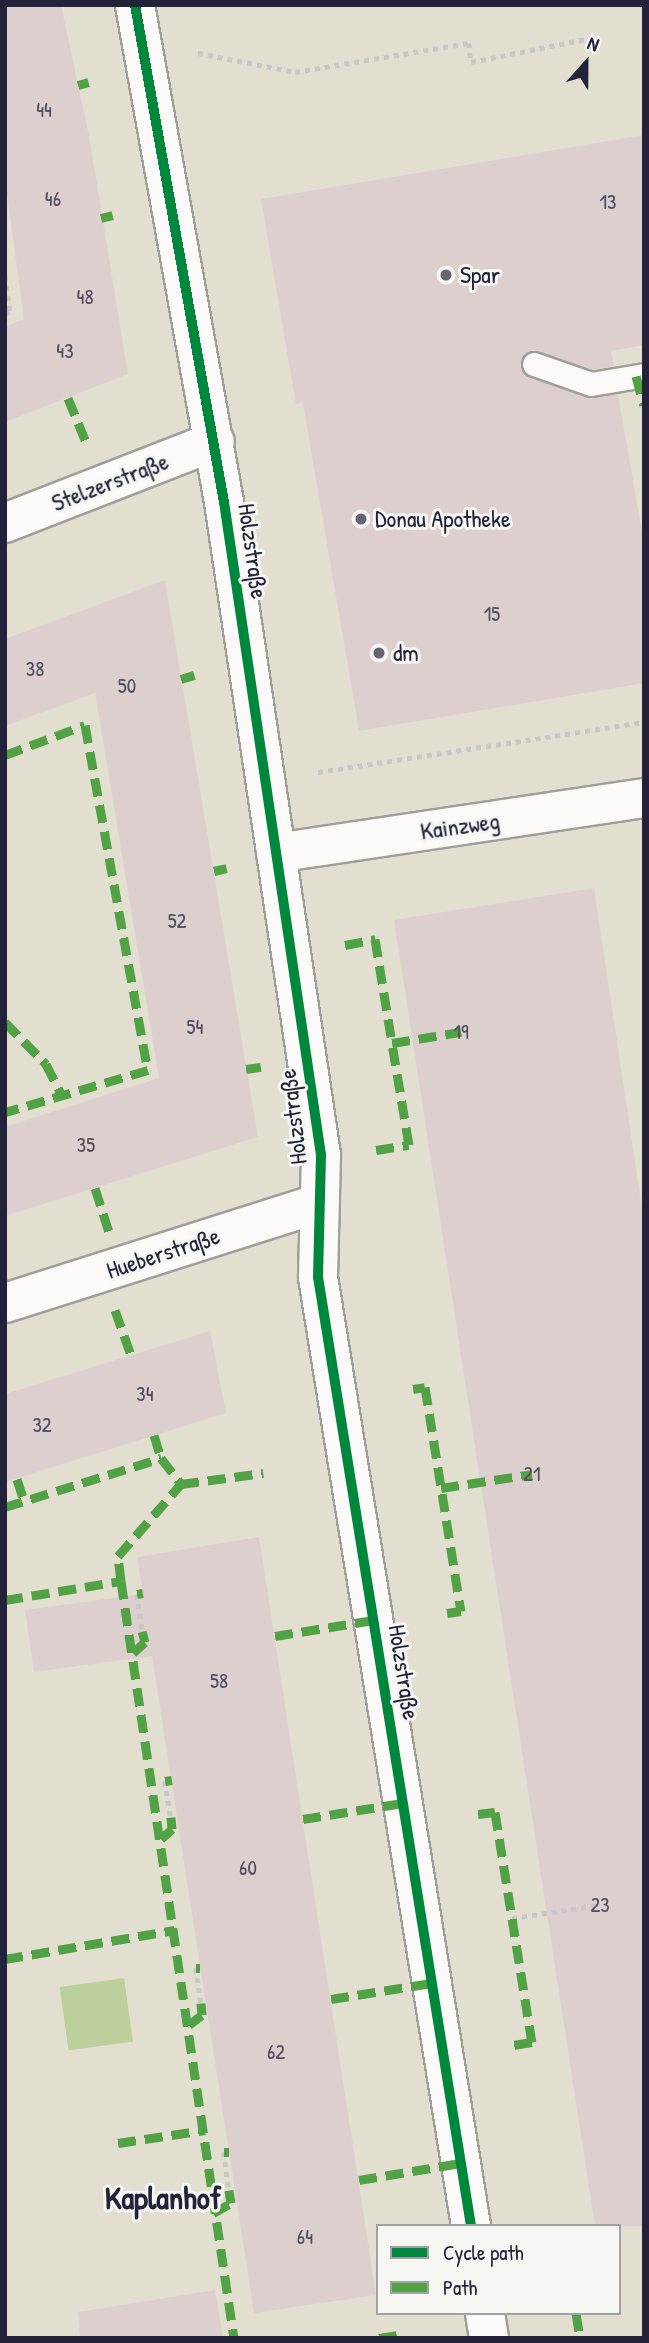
<!DOCTYPE html>
<html>
<head>
<meta charset="utf-8">
<style>
  body { margin:0 }
  #map { position:relative; width:649px; height:2343px; overflow:hidden; background:#e2dfd0; font-family:"Patrick Hand",sans-serif }
  div>[style] { position:absolute }
  .green>* { inset:0; background:#bcd09b; transform-origin:0 0 }
  .building>* { inset:0; background:#ddcfce }
  .path>* { height:4.5px; margin-top:-2.25px; transform-origin:0; background:repeating-linear-gradient(90deg,#c8c7c5 0 5px,transparent 0 10px) }
  .roads { filter:drop-shadow(2px 0 #9f9e98) drop-shadow(-2px 0 #9f9e98) drop-shadow(0 2px #9f9e98) drop-shadow(0 -2px #9f9e98) }
  .service>* { height:23px; margin:-11.5px; padding:0 11.5px; transform-origin:11.5px; border-radius:11.5px; background:#fbfaf8 }
  .minor>* { height:38px; margin:-19px; padding:0 19px; transform-origin:19px; border-radius:19px; background:#fbfaf8 }
  .quiet>* { height:9px; margin-top:-4.5px; transform-origin:0; background:repeating-linear-gradient(90deg,#50a245 0 18px,transparent 0 27px) }
  .cycleway>* { height:10px; margin:-5px; padding:0 5px; transform-origin:5px; border-radius:5px; background:#00873e }
  .dots>* { width:19px; height:19px; translate:-50% -50%; box-sizing:border-box; border:4px solid #f6f6f2; border-radius:50% }
  span { translate:-50% -50%; white-space:nowrap; text-align:center; line-height:1.15; -webkit-text-stroke:6px #f6f6f2; paint-order:stroke }
  .number-label { font-size:21px; color:#514d60 }
  .number-label span { -webkit-text-stroke-width:0 }
  .poi-label { font-size:24px; color:#22223b }
  .left { translate:0 -50%; text-align:left }
  .street-label { font-size:24px; color:#22223b }
  .district-label { font-size:32px; color:#22223b; font-weight:700 }
  .frame { position:absolute; inset:0; border:7px solid #22223b; pointer-events:none }
  .legend { position:absolute; left:376px; top:2224px; width:245px; height:91px; box-sizing:border-box; background:#f6f6f2; border:2px solid #a1a1a9; margin:0; padding:9px 12px; list-style:none; font-size:21px; color:#22223b }
  .legend li { display:flex; align-items:center; gap:14px; height:35px }
  .legend b { width:35px; border:2px solid #a1a1a9 }
  .north { position:absolute; left:551px; top:28px; width:70px; height:70px; -webkit-text-stroke:5px #f6f6f2; paint-order:stroke; rotate:21deg; font-size:19px; font-weight:700; line-height:28px; text-align:center; color:#22223b }
  .north::after { content:''; display:block; margin:auto; width:24px; height:32px; background:#22223b; clip-path:polygon(50% 0,100% 100%,50% 72%,0 100%) }
</style>
</head>
<body>
<div id="map">
  <div class="green">
    <i style="left:124px;top:1978px;width:64px;height:65px;rotate:82deg"></i>
  </div>
  <div class="building">
    <i style="clip-path:polygon(5px 5px,61px 5px,89px 136px,128px 374px,5px 422px,5px 327px,24px 319px,5px 180px)"></i>
    <i style="clip-path:polygon(644px 135px,644px 345px,611px 351px,614px 366px,592px 370px,532px 350px,524px 354px,520px 366px,529px 377px,586px 397px,618px 394px,644px 544px,644px 683px,359px 731px,303px 403px,296px 404px,261px 199px)"></i>
    <i style="clip-path:polygon(165px 580px,258px 1137px,5px 1216px,5px 1127px,159px 1078px,95px 693px,5px 726px,5px 639px)"></i>
    <i style="clip-path:polygon(594px 888px,644px 1222px,644px 2226px,595px 2226px,394px 920px)"></i>
    <i style="clip-path:polygon(210px 1331px,226px 1413px,5px 1482px,5px 1394px)"></i>
    <i style="clip-path:polygon(259px 1537px,376px 2295px,254px 2313px,152px 1656px,34px 1672px,25px 1610px,143px 1594px,137px 1557px)"></i>
    <i style="clip-path:polygon(215px 2290px,223px 2338px,80px 2338px,78px 2312px)"></i>
  </div>
  <div class="path">
    <i style="left:198px;top:53px;width:99px;rotate:11.1deg"></i>
    <i style="left:295px;top:72px;width:176px;rotate:-9.5deg"></i>
    <i style="left:469px;top:43px;width:19px;rotate:84deg"></i>
    <i style="left:471px;top:62px;width:117px;rotate:-11.3deg"></i>
    <i style="left:5px;top:276px;width:36px;rotate:82deg"></i>
    <i style="left:10px;top:312px;width:5px;rotate:158deg"></i>
    <i style="left:318px;top:772px;width:330px;rotate:-8.7deg"></i>
    <i style="left:137px;top:1594px;width:37px;rotate:82deg"></i>
    <i style="left:165px;top:1781px;width:36px;rotate:81deg"></i>
    <i style="left:512px;top:1918px;width:89px;rotate:-8.4deg"></i>
    <i style="left:196px;top:1968px;width:35px;rotate:82deg"></i>
    <i style="left:224px;top:2152px;width:38px;rotate:83deg"></i>
  </div>
  <div class="roads">
    <div class="service">
      <i style="left:534px;top:364px;width:60px;rotate:19.3deg"></i>
      <i style="left:591px;top:384px;width:54px;rotate:-9.6deg"></i>
    </div>
    <div class="minor">
      <i style="left:135px;top:5px;width:505px;rotate:79.85deg"></i>
      <i style="left:224px;top:502px;width:660px;rotate:81.55deg"></i>
      <i style="left:321px;top:1155px;width:122px;rotate:91.4deg"></i>
      <i style="left:318px;top:1277px;width:961px;rotate:80.84deg"></i>
      <i style="left:5px;top:523px;width:225px;rotate:-21.3deg"></i>
      <i style="left:276px;top:853px;width:372px;rotate:-8.5deg"></i>
      <i style="left:5px;top:1303px;width:330px;rotate:-17.6deg"></i>
      <i style="left:485px;top:2313px;width:25px;rotate:81deg"></i>
    </div>
  </div>
  <div class="quiet">
    <i style="left:78px;top:85px;width:11px;rotate:-15deg"></i>
    <i style="left:101px;top:218px;width:12px;rotate:-14deg"></i>
    <i style="left:636px;top:376px;width:30px;rotate:75deg"></i>
    <i style="left:68px;top:398px;width:53px;rotate:67.8deg"></i>
    <i style="left:181px;top:679px;width:14px;rotate:-17deg"></i>
    <i style="left:5px;top:755px;width:85px;rotate:-20.6deg"></i>
    <i style="left:85px;top:725px;width:351px;rotate:79.7deg"></i>
    <i style="left:148px;top:1070px;width:149px;rotate:163.6deg"></i>
    <i style="left:214px;top:871px;width:13px;rotate:-13deg"></i>
    <i style="left:345px;top:945px;width:31px;rotate:-11deg"></i>
    <i style="left:375px;top:939px;width:105px;rotate:80.7deg"></i>
    <i style="left:5px;top:1022px;width:59px;rotate:45.7deg"></i>
    <i style="left:46px;top:1064px;width:35px;rotate:63deg"></i>
    <i style="left:246px;top:1069px;width:15px;rotate:-8deg"></i>
    <i style="left:376px;top:1150px;width:33px;rotate:-9deg"></i>
    <i style="left:409px;top:1145px;width:103px;rotate:-99.5deg"></i>
    <i style="left:392px;top:1043px;width:70px;rotate:-9.1deg"></i>
    <i style="left:95px;top:1188px;width:52px;rotate:72.3deg"></i>
    <i style="left:115px;top:1310px;width:48px;rotate:70.4deg"></i>
    <i style="left:413px;top:1389px;width:12px;rotate:-9deg"></i>
    <i style="left:425px;top:1387px;width:227px;rotate:80.9deg"></i>
    <i style="left:461px;top:1611px;width:14px;rotate:172deg"></i>
    <i style="left:154px;top:1435px;width:24px;rotate:73deg"></i>
    <i style="left:17px;top:1479px;width:23px;rotate:72deg"></i>
    <i style="left:441px;top:1488px;width:92px;rotate:-8.7deg"></i>
    <i style="left:5px;top:1507px;width:164px;rotate:-17.4deg"></i>
    <i style="left:161px;top:1458px;width:33px;rotate:52deg"></i>
    <i style="left:181px;top:1484px;width:83px;rotate:-7.6deg"></i>
    <i style="left:121px;top:1581px;width:25px;rotate:-97deg"></i>
    <i style="left:118px;top:1556px;width:96px;rotate:-48.8deg"></i>
    <i style="left:137px;top:1594px;width:6px;rotate:-9deg"></i>
    <i style="left:5px;top:1600px;width:118px;rotate:-9.3deg"></i>
    <i style="left:121px;top:1581px;width:765px;rotate:81.51deg"></i>
    <i style="left:275px;top:1636px;width:100px;rotate:-9.2deg"></i>
    <i style="left:133px;top:1653px;width:16px;rotate:-43deg"></i>
    <i style="left:145px;top:1642px;width:11px;rotate:-105deg"></i>
    <i style="left:165px;top:1781px;width:7px;rotate:-8deg"></i>
    <i style="left:478px;top:1814px;width:17px;rotate:-7deg"></i>
    <i style="left:495px;top:1812px;width:233px;rotate:80.9deg"></i>
    <i style="left:532px;top:2042px;width:19px;rotate:171deg"></i>
    <i style="left:303px;top:1819px;width:101px;rotate:-9.1deg"></i>
    <i style="left:161px;top:1839px;width:15px;rotate:-42deg"></i>
    <i style="left:172px;top:1829px;width:12px;rotate:-95deg"></i>
    <i style="left:5px;top:1959px;width:172px;rotate:-9.7deg"></i>
    <i style="left:196px;top:1968px;width:4px"></i>
    <i style="left:331px;top:1999px;width:102px;rotate:-9deg"></i>
    <i style="left:189px;top:2025px;width:16px;rotate:-38deg"></i>
    <i style="left:202px;top:2015px;width:12px;rotate:-95deg"></i>
    <i style="left:118px;top:2143px;width:88px;rotate:-8.5deg"></i>
    <i style="left:224px;top:2152px;width:5px"></i>
    <i style="left:359px;top:2180px;width:103px;rotate:-9.5deg"></i>
    <i style="left:213px;top:2213px;width:21px;rotate:-29deg"></i>
    <i style="left:231px;top:2203px;width:13px;rotate:-99deg"></i>
    <i style="left:576px;top:2313px;width:25px;rotate:81deg"></i>
    <i style="left:379px;top:2338px;width:18px;rotate:-9deg"></i>
  </div>
  <div class="cycleway">
    <i style="left:135px;top:5px;width:505px;rotate:79.85deg"></i>
    <i style="left:224px;top:502px;width:660px;rotate:81.55deg"></i>
    <i style="left:321px;top:1155px;width:122px;rotate:91.4deg"></i>
    <i style="left:318px;top:1277px;width:961px;rotate:80.84deg"></i>
  </div>
  <div class="dots">
    <i style="left:446px;top:275px;background:#65646f"></i>
    <i style="left:361px;top:519px;background:#65646f"></i>
    <i style="left:379px;top:653px;background:#65646f"></i>
  </div>
  <div class="number-label">
    <span style="left:44px;top:110px">44</span>
    <span style="left:53px;top:199px">46</span>
    <span style="left:608px;top:202px">13</span>
    <span style="left:85px;top:297px">48</span>
    <span style="left:65px;top:351px">43</span>
    <span style="left:492px;top:614px">15</span>
    <span style="left:35px;top:669px">38</span>
    <span style="left:127px;top:686px">50</span>
    <span style="left:177px;top:921px">52</span>
    <span style="left:195px;top:1027px">54</span>
    <span style="left:461px;top:1032px">19</span>
    <span style="left:86px;top:1145px">35</span>
    <span style="left:145px;top:1394px">34</span>
    <span style="left:42px;top:1425px">32</span>
    <span style="left:532px;top:1474px">21</span>
    <span style="left:219px;top:1681px">58</span>
    <span style="left:248px;top:1868px">60</span>
    <span style="left:600px;top:1905px">23</span>
    <span style="left:276px;top:2052px">62</span>
    <span style="left:305px;top:2237px">64</span>
  </div>
  <div class="poi-label">
    <span class="left" style="left:460px;top:275px">Spar</span>
    <span class="left" style="left:375px;top:519px">Donau Apotheke</span>
    <span class="left" style="left:393px;top:653px">dm</span>
  </div>
  <div class="street-label">
    <span style="left:110px;top:482px;rotate:-21deg">Stelzerstraße</span>
    <span style="left:253px;top:551px;rotate:82deg">Holzstraße</span>
    <span style="left:460px;top:826px;rotate:-8deg">Kainzweg</span>
    <span style="left:293px;top:1117px;rotate:-97deg">Holzstraße</span>
    <span style="left:163px;top:1253px;rotate:-18deg">Hueberstraße</span>
    <span style="left:404px;top:1672px;rotate:81deg">Holzstraße</span>
  </div>
  <div class="district-label">
    <span style="left:163px;top:2198px">Kaplanhof</span>
  </div>
  <div class="frame"></div>
  <ul class="legend">
  <li><b style="height:9px;background:#00873e"></b>Cycle path</li>
  <li><b style="height:9px;background:#50a245"></b>Path</li>
  </ul>
  <div class="north">N</div>
</div>
</body>
</html>
